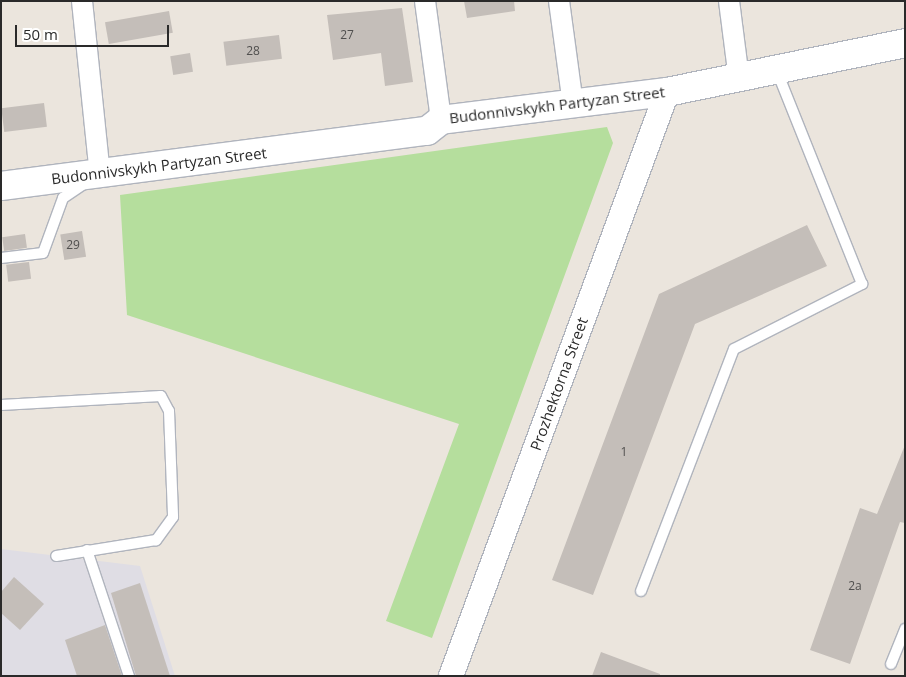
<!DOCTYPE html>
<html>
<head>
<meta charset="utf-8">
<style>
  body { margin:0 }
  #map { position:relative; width:906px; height:677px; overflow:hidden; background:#ebe5dd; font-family:"Open Sans",sans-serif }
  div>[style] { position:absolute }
  .industrial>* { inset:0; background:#dfdde4 }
  .green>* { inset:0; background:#b5de9d }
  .building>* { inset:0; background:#c4beb9; transform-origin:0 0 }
  .roads { filter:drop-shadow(1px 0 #b0b4bd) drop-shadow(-1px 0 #b0b4bd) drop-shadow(0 1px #b0b4bd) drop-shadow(0 -1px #b0b4bd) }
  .service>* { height:10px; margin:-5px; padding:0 5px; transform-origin:5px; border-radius:5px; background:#fff }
  .minor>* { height:20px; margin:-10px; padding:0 10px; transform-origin:10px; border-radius:10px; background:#fff }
  .tertiary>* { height:24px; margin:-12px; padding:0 12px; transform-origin:12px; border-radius:12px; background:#fff }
  .secondary>* { height:28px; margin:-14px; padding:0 14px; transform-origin:14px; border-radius:14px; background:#fff }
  span { translate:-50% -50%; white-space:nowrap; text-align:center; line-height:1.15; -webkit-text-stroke:4.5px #fff; paint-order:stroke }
  .number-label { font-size:12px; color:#504f4e }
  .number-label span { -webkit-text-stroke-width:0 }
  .street-label { font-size:15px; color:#2a2a2a }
  .frame { position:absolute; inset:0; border:2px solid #2a2a2a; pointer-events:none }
  .scale { position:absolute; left:15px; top:25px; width:154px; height:22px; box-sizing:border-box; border:2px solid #2a2a2a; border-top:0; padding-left:6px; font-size:15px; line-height:18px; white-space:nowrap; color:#2a2a2a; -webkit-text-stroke:4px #fff; paint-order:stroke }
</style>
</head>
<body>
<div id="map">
  <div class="industrial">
    <i style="clip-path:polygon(1px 549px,140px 566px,175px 676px,1px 676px)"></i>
  </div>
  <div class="green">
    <i style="clip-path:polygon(607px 127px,613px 143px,432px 638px,386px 621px,459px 424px,127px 315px,120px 195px)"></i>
  </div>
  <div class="building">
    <i style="clip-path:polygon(464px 1px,514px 1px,515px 11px,467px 18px)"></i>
    <i style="clip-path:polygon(402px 8px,413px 82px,385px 86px,381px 53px,333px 60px,327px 15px)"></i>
    <i style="left:169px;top:11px;width:22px;height:65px;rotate:80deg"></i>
    <i style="left:279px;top:35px;width:24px;height:56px;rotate:83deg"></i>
    <i style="left:190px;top:53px;width:19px;height:20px;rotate:81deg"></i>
    <i style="left:44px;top:103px;width:24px;height:43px;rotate:83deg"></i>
    <i style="clip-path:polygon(807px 225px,827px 266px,695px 324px,593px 595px,552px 580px,659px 294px)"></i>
    <i style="left:82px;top:231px;width:26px;height:22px;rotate:81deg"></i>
    <i style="left:25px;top:234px;width:14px;height:23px;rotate:82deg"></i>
    <i style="left:29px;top:262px;width:17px;height:23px;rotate:83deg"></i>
    <i style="clip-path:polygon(905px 445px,905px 523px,900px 522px,850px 664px,810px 650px,860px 508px,877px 514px)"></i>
    <i style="clip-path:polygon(14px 577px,44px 604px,20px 630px,1px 613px,1px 592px)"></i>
    <i style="clip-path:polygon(140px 583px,170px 676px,136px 676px,111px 593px)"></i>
    <i style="clip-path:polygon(105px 625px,122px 676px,77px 676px,65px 640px)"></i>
    <i style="clip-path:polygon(601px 652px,660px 674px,660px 676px,592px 676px)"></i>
  </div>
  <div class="roads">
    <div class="service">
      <i style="left:1px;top:258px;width:42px;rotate:-6.8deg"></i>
      <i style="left:43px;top:253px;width:59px;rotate:-70deg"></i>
      <i style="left:63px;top:198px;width:25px;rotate:-34deg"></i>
      <i style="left:1px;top:405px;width:160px;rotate:-3.2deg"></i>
      <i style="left:161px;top:396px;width:17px;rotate:62deg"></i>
      <i style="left:169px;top:411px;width:106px;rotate:87.8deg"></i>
      <i style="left:173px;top:517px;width:29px;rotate:126deg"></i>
      <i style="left:156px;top:540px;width:101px;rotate:170.9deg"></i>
      <i style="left:87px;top:550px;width:133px;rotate:71.6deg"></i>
      <i style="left:641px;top:591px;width:259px;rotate:-69deg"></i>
      <i style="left:734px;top:349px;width:144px;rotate:-26.9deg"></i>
      <i style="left:862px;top:284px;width:229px;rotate:-111.8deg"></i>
      <i style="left:891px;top:664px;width:38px;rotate:-68deg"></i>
    </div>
    <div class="minor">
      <i style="left:82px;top:1px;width:174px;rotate:84.1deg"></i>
      <i style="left:425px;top:1px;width:120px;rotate:82.3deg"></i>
      <i style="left:559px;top:1px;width:104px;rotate:82.3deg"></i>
      <i style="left:729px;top:1px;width:79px;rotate:82.7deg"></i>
    </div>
    <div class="tertiary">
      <i style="left:451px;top:676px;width:623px;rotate:-69.7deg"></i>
    </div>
    <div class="secondary">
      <i style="left:1px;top:186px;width:430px;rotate:-7.4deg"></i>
      <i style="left:427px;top:131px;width:18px;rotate:-38deg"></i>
      <i style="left:441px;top:120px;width:228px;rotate:-7.1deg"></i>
      <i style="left:667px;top:92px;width:243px;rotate:-11.6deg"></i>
    </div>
  </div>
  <div class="number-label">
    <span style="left:347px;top:35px">27</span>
    <span style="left:253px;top:51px">28</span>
    <span style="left:73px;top:245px">29</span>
    <span style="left:624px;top:452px">1</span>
    <span style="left:855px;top:586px">2а</span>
  </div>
  <div class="street-label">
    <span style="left:557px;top:105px;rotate:-7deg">Budonnivskykh Partyzan Street</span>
    <span style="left:159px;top:166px;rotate:-7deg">Budonnivskykh Partyzan Street</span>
    <span style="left:559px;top:384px;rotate:-70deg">Prozhektorna Street</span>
  </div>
  <div class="frame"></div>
  <div class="scale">50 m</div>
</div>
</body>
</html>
